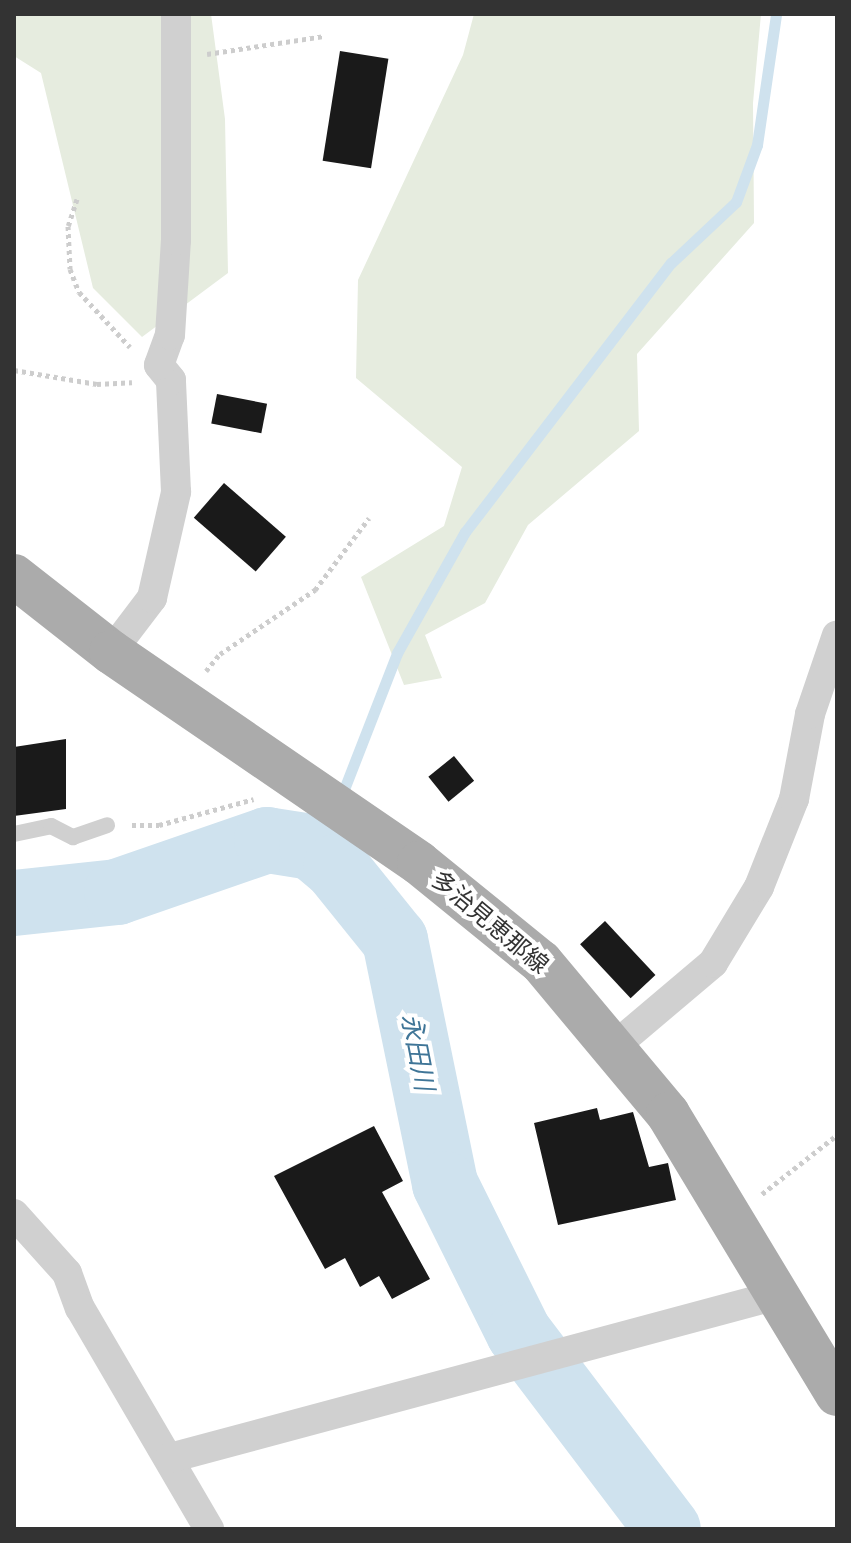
<!DOCTYPE html>
<html>
<head>
<meta charset="utf-8">
<style>
  body { margin:0 }
  #map { position:relative; width:851px; height:1543px; overflow:hidden; background:#fff; font-family:"Titillium Web","Noto Sans JP",sans-serif }
  div>[style] { position:absolute }
  .green>* { inset:0; background:#e6ecdf }
  .stream>* { height:11px; margin:-5.5px; padding:0 5.5px; transform-origin:5.5px; border-radius:5.5px; background:#cfe2ee }
  .river>* { height:66px; margin:-33px; padding:0 33px; transform-origin:33px; border-radius:33px; background:#cfe2ee }
  .building>* { inset:0; background:#1a1a1a; transform-origin:0 0 }
  .path>* { height:5px; margin-top:-2.5px; transform-origin:0; background:repeating-linear-gradient(90deg,#cdcdcd 0 4px,transparent 0 8px) }
  .lane>* { height:16px; margin:-8px; padding:0 8px; transform-origin:8px; border-radius:8px; background:#d0d0d0 }
  .street>* { height:30px; margin:-15px; padding:0 15px; transform-origin:15px; border-radius:15px; background:#d0d0d0 }
  .primary>* { height:44px; margin:-22px; padding:0 22px; transform-origin:22px; border-radius:22px; background:#ababab }
  span { translate:-50% -50%; white-space:nowrap; text-align:center; line-height:1.15; -webkit-text-stroke:8px #fff; paint-order:stroke }
  .street-label { font-size:24px; color:#333 }
  .water-label { font-size:26px; color:#3f7597; font-style:italic }
  .frame { position:absolute; inset:0; border:16px solid #333; pointer-events:none }
</style>
</head>
<body>
<div id="map">
  <div class="green">
    <i style="clip-path:polygon(14px 14px,211px 14px,225px 119px,228px 273px,142px 337px,93px 288px,41px 73px,14px 56px)"></i>
    <i style="clip-path:polygon(474px 14px,761px 14px,753px 103px,754px 223px,637px 354px,639px 431px,528px 525px,485px 603px,425px 635px,442px 678px,404px 685px,361px 577px,444px 526px,462px 467px,356px 378px,358px 280px,463px 55px)"></i>
  </div>
  <div class="stream">
    <i style="left:341px;top:797px;width:155px;rotate:-68.7deg"></i>
    <i style="left:397px;top:653px;width:139px;rotate:-60.7deg"></i>
    <i style="left:465px;top:532px;width:339px;rotate:-52.6deg"></i>
    <i style="left:671px;top:263px;width:89px;rotate:-43.2deg"></i>
    <i style="left:736px;top:202px;width:61px;rotate:-69.8deg"></i>
    <i style="left:757px;top:145px;width:132px;rotate:-81.7deg"></i>
    <i style="left:319px;top:853px;width:39px;rotate:-69deg"></i>
  </div>
  <div class="river">
    <i style="left:14px;top:903px;width:104px;rotate:-6.1deg"></i>
    <i style="left:117px;top:892px;width:159px;rotate:-19.1deg"></i>
    <i style="left:267px;top:840px;width:46px;rotate:8.8deg"></i>
    <i style="left:312px;top:847px;width:31px;rotate:40deg"></i>
    <i style="left:336px;top:867px;width:94px;rotate:51.1deg"></i>
    <i style="left:395px;top:940px;width:249px;rotate:78.4deg"></i>
    <i style="left:445px;top:1184px;width:166px;rotate:63.6deg"></i>
    <i style="left:519px;top:1333px;width:246px;rotate:52.8deg"></i>
  </div>
  <div class="building">
    <i style="left:340px;top:51px;width:49px;height:111px;rotate:9deg"></i>
    <i style="left:217px;top:394px;width:51px;height:30px;rotate:11deg"></i>
    <i style="left:224px;top:483px;width:82px;height:46px;rotate:41deg"></i>
    <i style="clip-path:polygon(66px 739px,66px 809px,14px 816px,14px 747px)"></i>
    <i style="left:454px;top:756px;width:32px;height:33px;rotate:51deg"></i>
    <i style="left:605px;top:921px;width:74px;height:34px;rotate:47deg"></i>
    <i style="clip-path:polygon(597px 1108px,600px 1120px,633px 1112px,649px 1167px,668px 1163px,676px 1200px,558px 1225px,534px 1123px)"></i>
    <i style="clip-path:polygon(374px 1126px,403px 1181px,382px 1192px,430px 1279px,392px 1299px,379px 1276px,360px 1287px,345px 1258px,325px 1269px,274px 1176px)"></i>
  </div>
  <div class="path">
    <i style="left:207px;top:54px;width:118px;rotate:-8.7deg"></i>
    <i style="left:77px;top:199px;width:28px;rotate:108deg"></i>
    <i style="left:68px;top:226px;width:43px;rotate:87.3deg"></i>
    <i style="left:70px;top:269px;width:25px;rotate:69deg"></i>
    <i style="left:79px;top:292px;width:75px;rotate:47.2deg"></i>
    <i style="left:14px;top:370px;width:84px;rotate:9.6deg"></i>
    <i style="left:97px;top:384px;width:35px;rotate:-3deg"></i>
    <i style="left:206px;top:671px;width:22px;rotate:-51deg"></i>
    <i style="left:220px;top:654px;width:115px;rotate:-34deg"></i>
    <i style="left:315px;top:590px;width:90px;rotate:-53.1deg"></i>
    <i style="left:132px;top:825px;width:27px"></i>
    <i style="left:159px;top:825px;width:98px;rotate:-15.3deg"></i>
    <i style="left:762px;top:1194px;width:95px;rotate:-38.2deg"></i>
  </div>
  <div class="lane">
    <i style="left:14px;top:834px;width:38px;rotate:-12deg"></i>
    <i style="left:51px;top:826px;width:25px;rotate:27deg"></i>
    <i style="left:73px;top:837px;width:36px;rotate:-19deg"></i>
  </div>
  <div class="street">
    <i style="left:111px;top:652px;width:68px;rotate:-52.8deg"></i>
    <i style="left:152px;top:598px;width:109px;rotate:-77.2deg"></i>
    <i style="left:176px;top:492px;width:112px;rotate:-92.6deg"></i>
    <i style="left:171px;top:380px;width:19px;rotate:-129deg"></i>
    <i style="left:159px;top:365px;width:32px;rotate:-70deg"></i>
    <i style="left:170px;top:335px;width:95px;rotate:-86.4deg"></i>
    <i style="left:176px;top:240px;width:226px;rotate:-90deg"></i>
    <i style="left:616px;top:1045px;width:127px;rotate:-40.2deg"></i>
    <i style="left:713px;top:963px;width:89px;rotate:-58.8deg"></i>
    <i style="left:759px;top:887px;width:95px;rotate:-68.3deg"></i>
    <i style="left:794px;top:799px;width:86px;rotate:-79.3deg"></i>
    <i style="left:810px;top:714px;width:83px;rotate:-71.1deg"></i>
    <i style="left:14px;top:1214px;width:79px;rotate:48.1deg"></i>
    <i style="left:67px;top:1273px;width:37px;rotate:70deg"></i>
    <i style="left:80px;top:1308px;width:256px;rotate:59.7deg"></i>
    <i style="left:170px;top:1458px;width:629px;rotate:-15.03deg"></i>
  </div>
  <div class="primary">
    <i style="left:14px;top:576px;width:123px;rotate:38.1deg"></i>
    <i style="left:111px;top:652px;width:373px;rotate:34.4deg"></i>
    <i style="left:419px;top:863px;width:157px;rotate:39.1deg"></i>
    <i style="left:541px;top:962px;width:198px;rotate:50.1deg"></i>
    <i style="left:668px;top:1114px;width:327px;rotate:58.9deg"></i>
  </div>
  <div class="street-label">
    <span style="left:490px;top:922px;rotate:40deg">多治見恵那線</span>
  </div>
  <div class="water-label">
    <span style="left:418px;top:1052px;rotate:79deg">永田川</span>
  </div>
  <div class="frame"></div>
</div>
</body>
</html>
